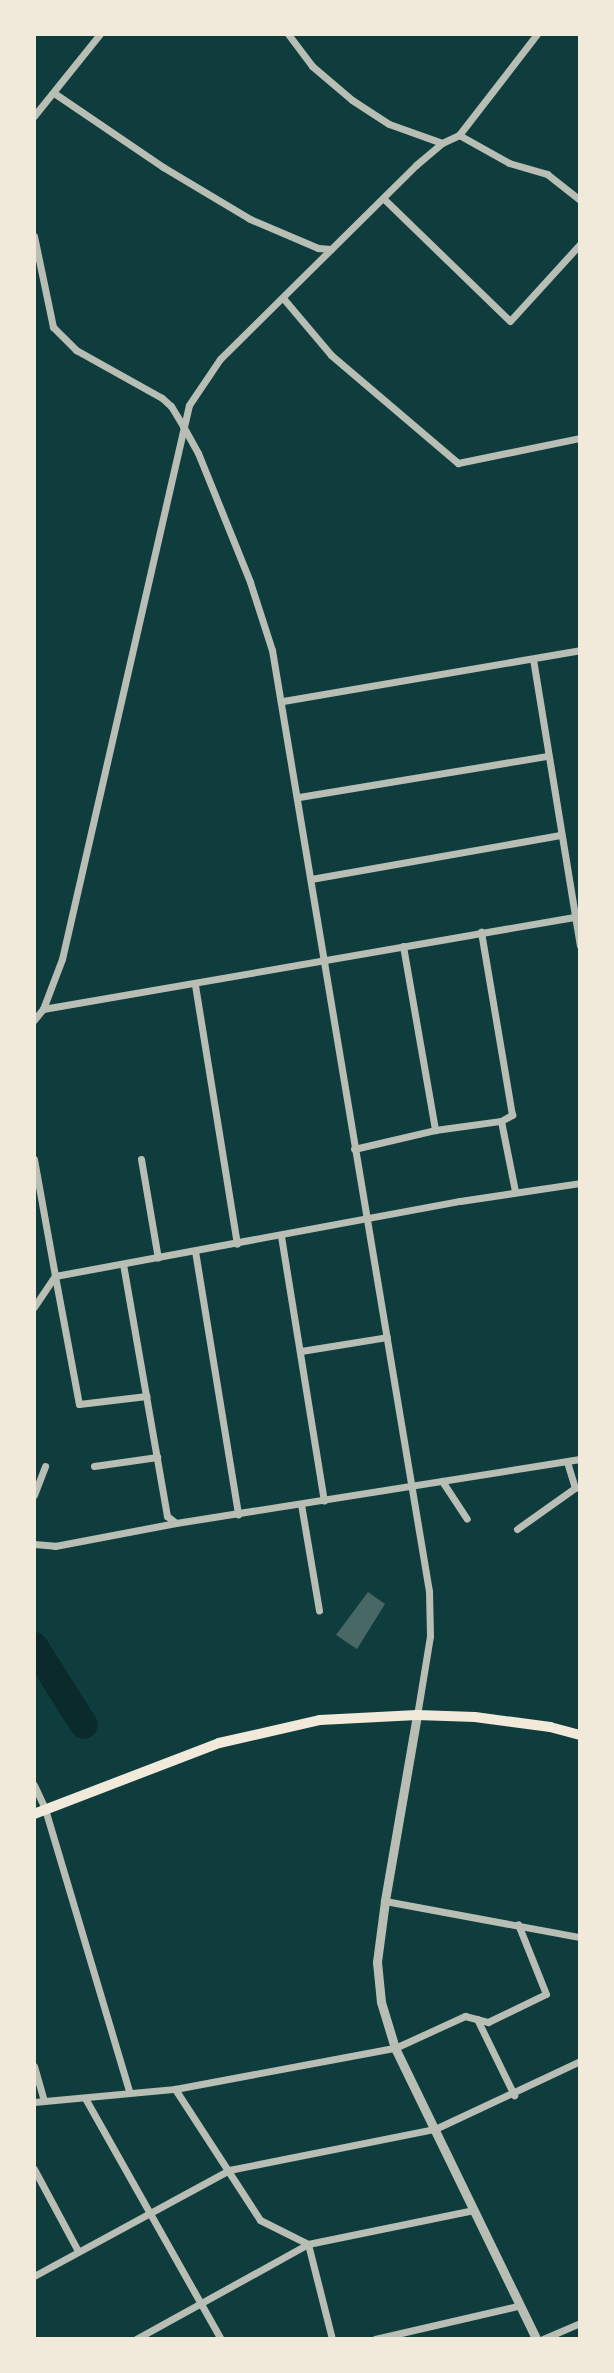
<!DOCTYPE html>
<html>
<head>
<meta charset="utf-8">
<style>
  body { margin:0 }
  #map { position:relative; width:614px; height:2373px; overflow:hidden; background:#0f3d3e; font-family:Barlow,sans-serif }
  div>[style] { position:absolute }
  .river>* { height:28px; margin:-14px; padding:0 14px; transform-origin:14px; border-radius:14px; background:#0a2a2b }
  .building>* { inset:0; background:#486865 }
  .minor>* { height:7px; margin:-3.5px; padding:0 3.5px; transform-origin:3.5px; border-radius:3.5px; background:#b8beb3 }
  .tertiary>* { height:9px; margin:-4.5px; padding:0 4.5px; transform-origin:4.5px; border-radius:4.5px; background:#b8beb3 }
  .secondary>* { height:10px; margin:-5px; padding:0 5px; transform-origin:5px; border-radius:5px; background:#f1e9da }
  span { translate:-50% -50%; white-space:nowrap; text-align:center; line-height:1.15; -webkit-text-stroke:7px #f1e9da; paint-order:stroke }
  .frame { position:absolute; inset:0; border:36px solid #f1e9da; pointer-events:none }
</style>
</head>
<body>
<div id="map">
  <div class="river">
    <i style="left:34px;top:1646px;width:93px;rotate:57.7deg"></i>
  </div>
  <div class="building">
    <i style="clip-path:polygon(368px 1592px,385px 1604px,357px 1649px,336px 1635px)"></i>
  </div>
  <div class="minor">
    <i style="left:288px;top:34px;width:40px;rotate:53deg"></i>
    <i style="left:312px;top:66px;width:52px;rotate:40.4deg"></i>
    <i style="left:352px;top:100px;width:44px;rotate:33deg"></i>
    <i style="left:389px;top:124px;width:56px;rotate:19.7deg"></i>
    <i style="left:54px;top:93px;width:132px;rotate:34.2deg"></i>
    <i style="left:163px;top:167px;width:101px;rotate:30.9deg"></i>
    <i style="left:250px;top:219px;width:74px;rotate:23.1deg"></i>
    <i style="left:318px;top:248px;width:13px;rotate:4deg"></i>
    <i style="left:34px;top:116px;width:105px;rotate:-51.2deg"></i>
    <i style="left:459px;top:135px;width:57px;rotate:29.2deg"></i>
    <i style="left:509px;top:163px;width:40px;rotate:16deg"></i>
    <i style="left:547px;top:174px;width:42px;rotate:38.2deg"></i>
    <i style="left:384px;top:199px;width:175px;rotate:44.1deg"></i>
    <i style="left:510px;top:321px;width:104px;rotate:-47.7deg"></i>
    <i style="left:34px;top:236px;width:93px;rotate:78.2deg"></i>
    <i style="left:53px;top:327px;width:33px;rotate:45deg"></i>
    <i style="left:76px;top:350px;width:98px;rotate:29.2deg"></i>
    <i style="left:162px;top:398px;width:12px;rotate:42deg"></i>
    <i style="left:171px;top:406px;width:23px;rotate:59deg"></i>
    <i style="left:183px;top:426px;width:31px;rotate:61deg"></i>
    <i style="left:198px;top:453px;width:139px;rotate:68deg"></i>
    <i style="left:250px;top:582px;width:71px;rotate:72.1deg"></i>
    <i style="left:272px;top:650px;width:954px;rotate:80.53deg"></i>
    <i style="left:429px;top:1591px;width:45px;rotate:88.7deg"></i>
    <i style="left:430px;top:1636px;width:80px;rotate:99.3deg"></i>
    <i style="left:283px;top:298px;width:75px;rotate:49.9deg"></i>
    <i style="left:331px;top:355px;width:167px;rotate:40.4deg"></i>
    <i style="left:458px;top:463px;width:125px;rotate:-11.6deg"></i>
    <i style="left:533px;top:659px;width:290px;rotate:80.7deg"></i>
    <i style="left:283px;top:701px;width:301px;rotate:-9.7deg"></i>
    <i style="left:299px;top:797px;width:252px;rotate:-9.4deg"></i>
    <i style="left:311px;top:879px;width:253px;rotate:-10deg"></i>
    <i style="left:403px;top:946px;width:187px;rotate:80.1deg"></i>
    <i style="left:195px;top:985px;width:262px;rotate:80.8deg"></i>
    <i style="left:43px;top:1009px;width:545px;rotate:-9.83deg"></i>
    <i style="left:34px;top:1020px;width:14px;rotate:-51deg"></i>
    <i style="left:43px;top:1009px;width:53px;rotate:-69.2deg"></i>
    <i style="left:62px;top:959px;width:568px;rotate:-77.09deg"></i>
    <i style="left:189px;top:405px;width:55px;rotate:-56deg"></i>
    <i style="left:220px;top:359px;width:276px;rotate:-44.7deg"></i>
    <i style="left:416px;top:165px;width:34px;rotate:-40deg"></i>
    <i style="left:442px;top:143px;width:19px;rotate:-25deg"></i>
    <i style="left:459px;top:135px;width:128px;rotate:-52.3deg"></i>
    <i style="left:501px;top:1121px;width:71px;rotate:78.7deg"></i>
    <i style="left:354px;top:1149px;width:83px;rotate:-13.2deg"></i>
    <i style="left:435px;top:1130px;width:67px;rotate:-7.8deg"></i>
    <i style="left:501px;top:1121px;width:13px;rotate:-29deg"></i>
    <i style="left:512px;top:1115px;width:186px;rotate:-99.6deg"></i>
    <i style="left:34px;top:1159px;width:119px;rotate:79.8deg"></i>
    <i style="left:55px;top:1276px;width:412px;rotate:-10.5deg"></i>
    <i style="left:460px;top:1201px;width:121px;rotate:-8.5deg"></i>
    <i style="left:141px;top:1159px;width:100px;rotate:80.3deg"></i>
    <i style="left:281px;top:1236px;width:268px;rotate:80.8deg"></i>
    <i style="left:195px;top:1251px;width:267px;rotate:80.7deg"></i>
    <i style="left:123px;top:1264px;width:256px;rotate:80.1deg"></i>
    <i style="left:167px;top:1516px;width:11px;rotate:38deg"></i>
    <i style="left:176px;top:1523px;width:409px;rotate:-9deg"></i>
    <i style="left:55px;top:1276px;width:130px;rotate:79.4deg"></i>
    <i style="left:79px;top:1404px;width:68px;rotate:-6.7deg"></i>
    <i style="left:34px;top:1307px;width:37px;rotate:-56deg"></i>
    <i style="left:301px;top:1351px;width:87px;rotate:-9.2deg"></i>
    <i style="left:94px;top:1466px;width:64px;rotate:-8.1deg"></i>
    <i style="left:442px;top:1481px;width:45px;rotate:56.7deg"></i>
    <i style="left:34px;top:1495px;width:31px;rotate:-69deg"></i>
    <i style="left:301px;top:1504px;width:108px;rotate:80.4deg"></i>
    <i style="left:517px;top:1529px;width:71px;rotate:-35.3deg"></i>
    <i style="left:575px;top:1488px;width:28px;rotate:-107deg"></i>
    <i style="left:34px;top:1544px;width:21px;rotate:5deg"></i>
    <i style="left:55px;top:1546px;width:123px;rotate:-10.8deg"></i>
    <i style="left:34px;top:1785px;width:26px;rotate:65deg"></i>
    <i style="left:45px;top:1809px;width:293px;rotate:73.4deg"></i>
    <i style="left:385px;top:1901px;width:198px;rotate:10.5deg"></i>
    <i style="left:477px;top:2019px;width:85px;rotate:64deg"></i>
    <i style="left:34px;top:2066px;width:36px;rotate:74deg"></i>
    <i style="left:175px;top:2089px;width:156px;rotate:57deg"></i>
    <i style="left:260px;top:2220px;width:54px;rotate:26.6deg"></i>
    <i style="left:308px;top:2244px;width:98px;rotate:75.8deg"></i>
    <i style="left:85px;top:2098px;width:277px;rotate:60.6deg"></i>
    <i style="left:34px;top:2102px;width:142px;rotate:-5.3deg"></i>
    <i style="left:175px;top:2089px;width:224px;rotate:-10.6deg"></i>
    <i style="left:395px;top:2048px;width:77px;rotate:-24.6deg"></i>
    <i style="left:465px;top:2016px;width:24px;rotate:15deg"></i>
    <i style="left:488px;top:2022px;width:64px;rotate:-25.8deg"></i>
    <i style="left:546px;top:1994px;width:75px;rotate:-111.8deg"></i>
    <i style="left:34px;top:2169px;width:93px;rotate:61.8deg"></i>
    <i style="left:34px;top:2276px;width:222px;rotate:-28.5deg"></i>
    <i style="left:229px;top:2170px;width:210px;rotate:-11.3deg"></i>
    <i style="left:435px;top:2129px;width:160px;rotate:-25.1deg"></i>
    <i style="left:136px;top:2339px;width:196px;rotate:-28.9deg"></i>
    <i style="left:308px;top:2244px;width:168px;rotate:-11.6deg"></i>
    <i style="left:375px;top:2339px;width:147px;rotate:-13deg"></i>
    <i style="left:543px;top:2339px;width:40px;rotate:-23.4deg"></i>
  </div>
  <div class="tertiary">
    <i style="left:417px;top:1715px;width:189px;rotate:99.8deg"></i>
    <i style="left:385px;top:1901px;width:62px;rotate:97.5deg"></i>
    <i style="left:377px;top:1962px;width:40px;rotate:84.3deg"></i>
    <i style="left:381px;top:2002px;width:48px;rotate:73.1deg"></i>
    <i style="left:395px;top:2048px;width:323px;rotate:64.1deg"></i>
  </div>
  <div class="secondary">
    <i style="left:34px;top:1814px;width:198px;rotate:-21deg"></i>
    <i style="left:219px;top:1743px;width:104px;rotate:-12.8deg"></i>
    <i style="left:320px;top:1720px;width:97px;rotate:-3deg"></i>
    <i style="left:417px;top:1715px;width:58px;rotate:2deg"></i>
    <i style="left:475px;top:1717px;width:76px;rotate:7.6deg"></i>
    <i style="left:550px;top:1727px;width:31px;rotate:15deg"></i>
  </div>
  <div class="frame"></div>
</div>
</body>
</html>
